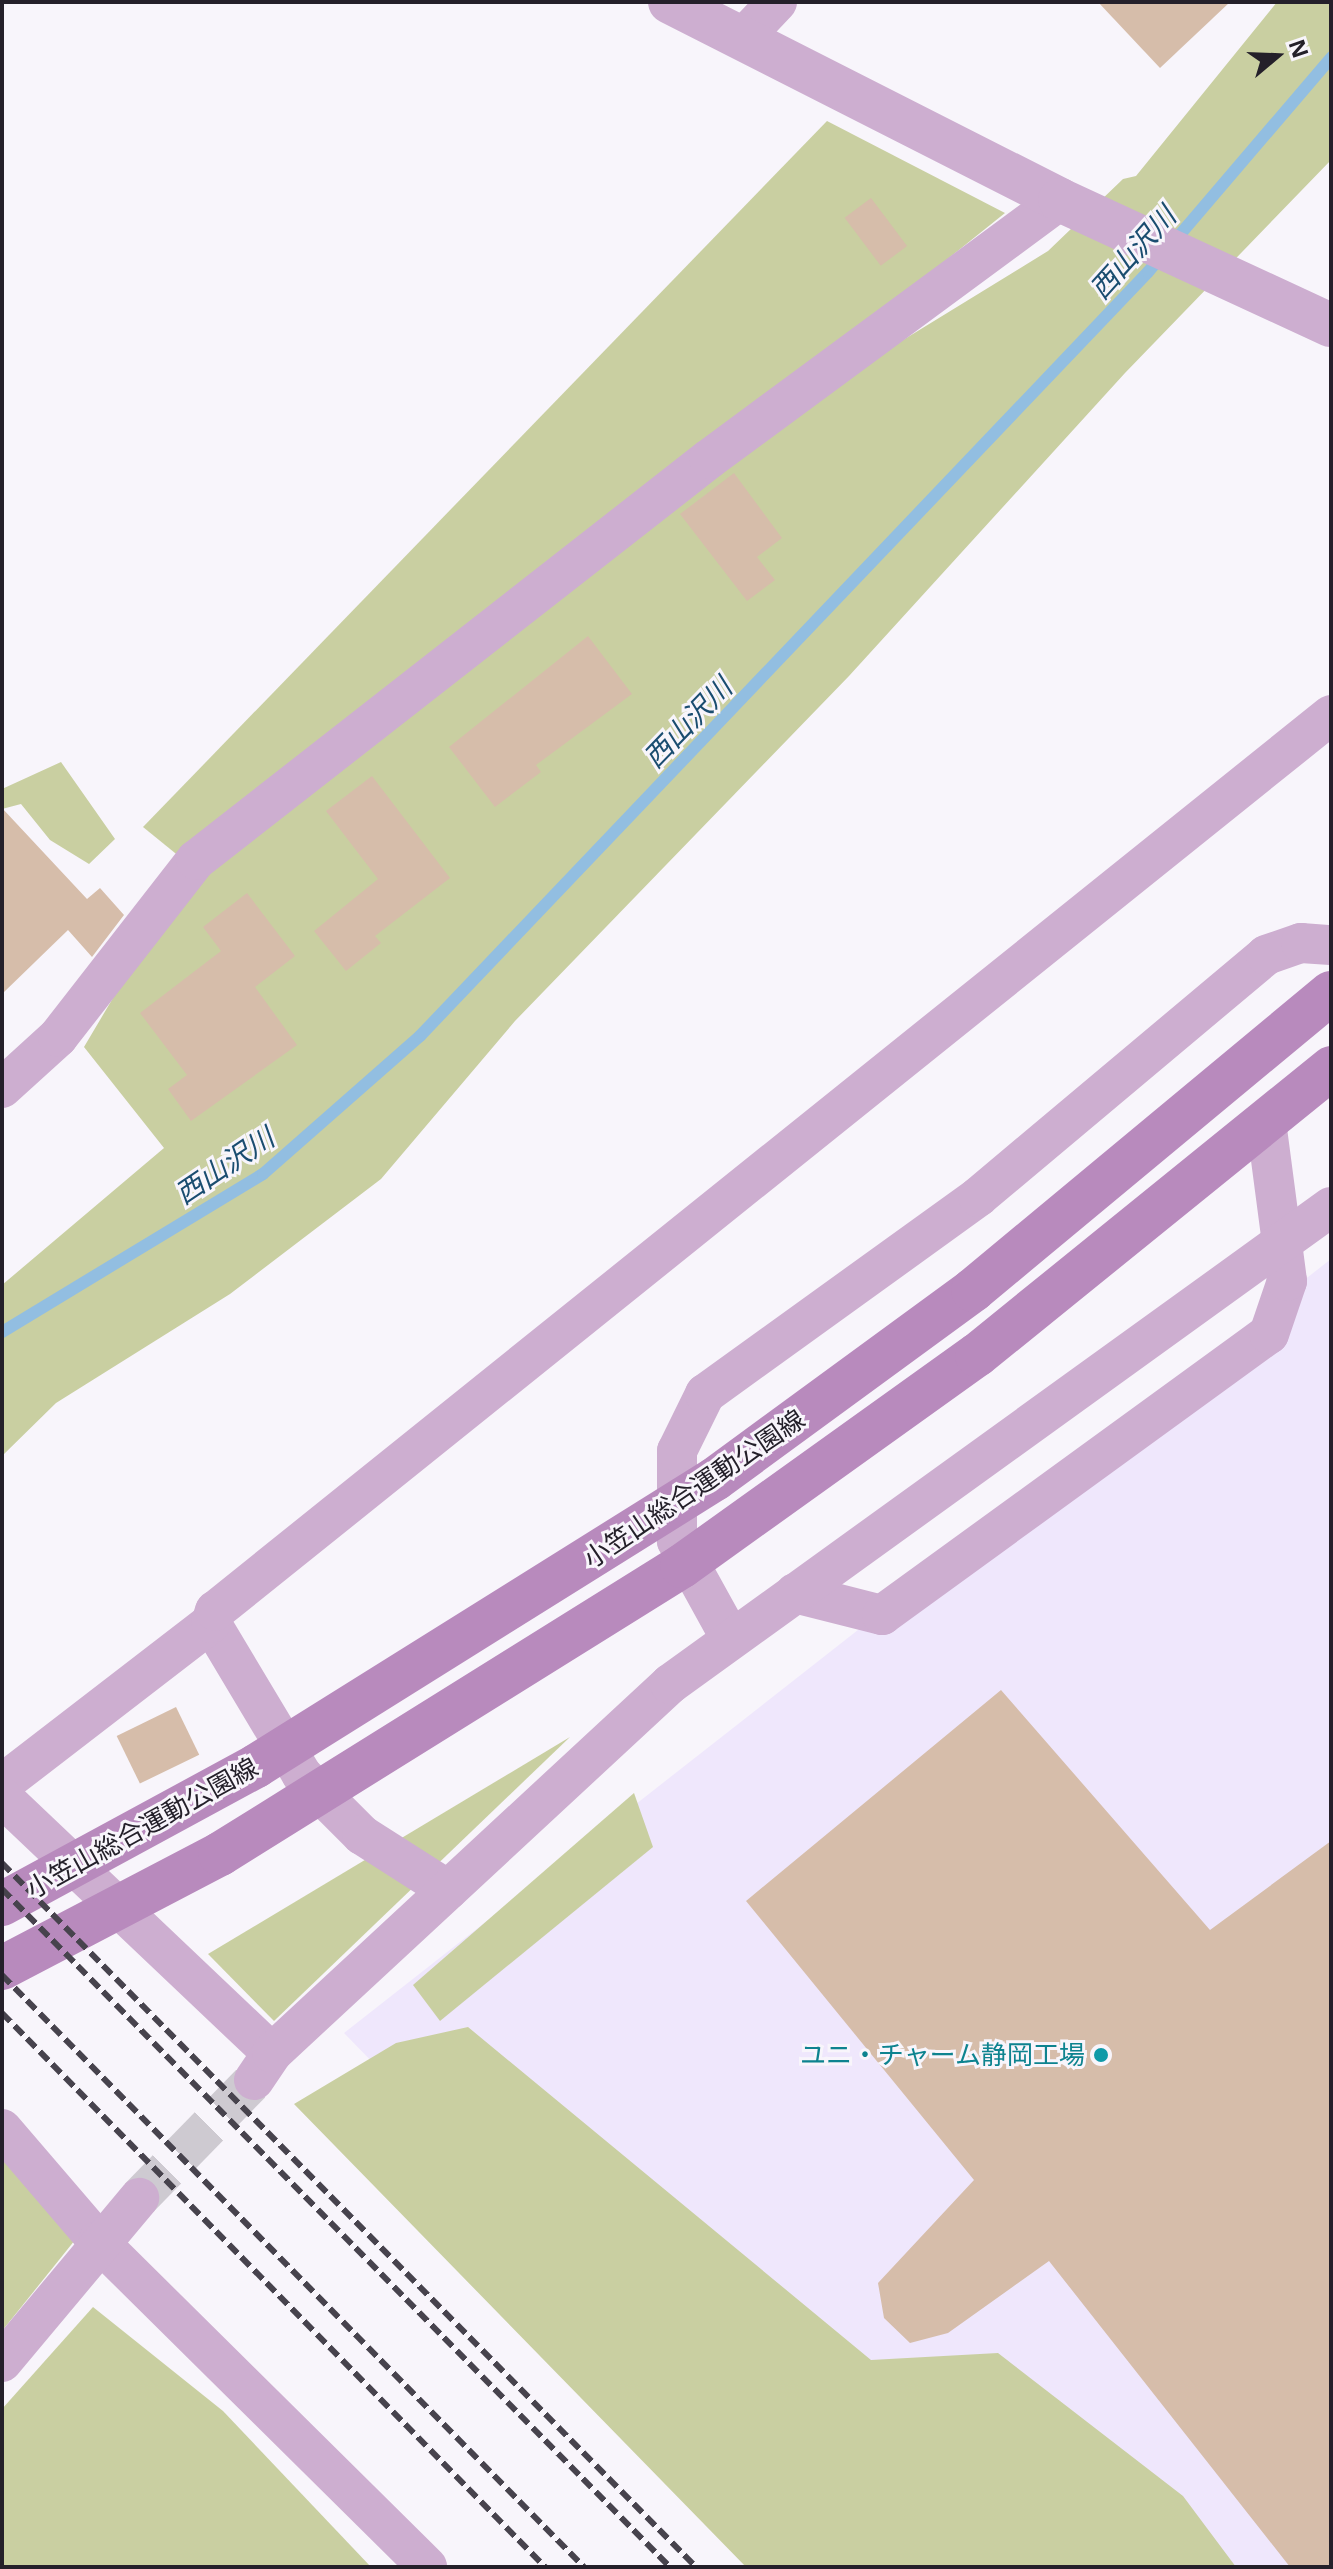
<!DOCTYPE html>
<html>
<head>
<meta charset="utf-8">
<style>
  body { margin:0 }
  #map { position:relative; width:1333px; height:2569px; overflow:hidden; background:#f8f5fb; font-family:"Noto Sans","Noto Sans JP",sans-serif }
  div>[style] { position:absolute }
  .built>* { inset:0; background:#efe7fc }
  .green>* { inset:0; background:#c9cfa1 }
  .stream>* { height:12px; margin:-6px; padding:0 6px; transform-origin:6px; border-radius:6px; background:#92bee1 }
  .building>* { inset:0; background:#d6bdaa; transform-origin:0 0 }
  .minor-tunnel>* { height:40px; margin-top:-20px; transform-origin:0; background:repeating-linear-gradient(90deg,#cecad1 0 40px,transparent 0 60px) }
  .minor>* { height:40px; margin:-20px; padding:0 20px; transform-origin:20px; border-radius:20px; background:#cdaed0 }
  .tertiary>* { height:44px; margin:-22px; padding:0 22px; transform-origin:22px; border-radius:22px; background:#cdaed0 }
  .secondary>* { height:44px; margin:-22px; padding:0 22px; transform-origin:22px; border-radius:22px; background:#b88abd }
  .rail>* { height:6px; margin-top:-3px; transform-origin:0; background:repeating-linear-gradient(90deg,#47434d 0 12px,transparent 0 18px) }
  .dots>* { width:22px; height:22px; translate:-50% -50%; box-sizing:border-box; border:4px solid #f8f5fb; border-radius:50% }
  span { translate:-50% -50%; white-space:nowrap; text-align:center; line-height:1.15; -webkit-text-stroke:6px #f8f5fb; paint-order:stroke }
  .street-label { font-size:26px; color:#24202a }
  .culture-label { font-size:26px; color:#0d838f }
  .right { translate:-100% -50%; text-align:right }
  .water-label { font-size:28px; color:#1a4d70; font-style:italic }
  .frame { position:absolute; inset:0; border:4px solid #24202a; pointer-events:none }
  .north { position:absolute; left:1237px; top:16px; width:80px; height:80px; -webkit-text-stroke:6px #f8f5fb; paint-order:stroke; rotate:71deg; font-size:22px; font-weight:700; line-height:32px; text-align:center; color:#24202a }
  .north::after { content:''; display:block; margin:auto; width:28px; height:36px; background:#24202a; clip-path:polygon(50% 0,100% 100%,50% 72%,0 100%) }
</style>
</head>
<body>
<div id="map">
  <div class="built">
    <i style="clip-path:polygon(1331px 1259px,1331px 2567px,865px 2567px,344px 2033px)"></i>
  </div>
  <div class="green">
    <i style="clip-path:polygon(1277px 2px,1331px 2px,1331px 160px,1125px 373px,849px 676px,515px 1021px,381px 1179px,230px 1294px,56px 1403px,2px 1456px,2px 1285px,164px 1148px,84px 1047px,187px 873px,709px 459px,1048px 251px,1123px 179px,1136px 176px)"></i>
    <i style="clip-path:polygon(827px 121px,1005px 213px,191px 866px,143px 827px)"></i>
    <i style="clip-path:polygon(61px 762px,115px 839px,89px 864px,50px 840px,21px 804px,2px 809px,2px 789px)"></i>
    <i style="clip-path:polygon(570px 1737px,274px 2021px,208px 1954px)"></i>
    <i style="clip-path:polygon(634px 1793px,653px 1847px,440px 2021px,413px 1985px)"></i>
    <i style="clip-path:polygon(468px 2027px,871px 2360px,998px 2353px,1183px 2496px,1236px 2567px,746px 2567px,294px 2104px,396px 2043px)"></i>
    <i style="clip-path:polygon(2px 2154px,75px 2240px,2px 2331px)"></i>
    <i style="clip-path:polygon(93px 2307px,223px 2411px,371px 2567px,2px 2567px,2px 2409px)"></i>
  </div>
  <div class="stream">
    <i style="left:2px;top:1332px;width:305px;rotate:-31.2deg"></i>
    <i style="left:263px;top:1174px;width:209px;rotate:-41.3deg"></i>
    <i style="left:420px;top:1036px;width:1055px;rotate:-46.38deg"></i>
    <i style="left:1148px;top:272px;width:282px;rotate:-49.5deg"></i>
  </div>
  <div class="building">
    <i style="clip-path:polygon(1098px 2px,1230px 2px,1160px 68px)"></i>
    <i style="left:871px;top:198px;width:60px;height:33px;rotate:53deg"></i>
    <i style="clip-path:polygon(734px 473px,782px 538px,757px 557px,775px 580px,747px 601px,680px 514px)"></i>
    <i style="clip-path:polygon(588px 636px,632px 694px,536px 765px,541px 772px,495px 807px,449px 747px)"></i>
    <i style="clip-path:polygon(372px 776px,450px 878px,375px 936px,381px 943px,346px 971px,314px 931px,378px 879px,326px 811px)"></i>
    <i style="clip-path:polygon(2px 808px,87px 899px,100px 888px,124px 915px,92px 957px,68px 930px,2px 994px)"></i>
    <i style="clip-path:polygon(247px 893px,295px 956px,255px 987px,297px 1045px,191px 1121px,168px 1089px,187px 1075px,140px 1013px,221px 951px,203px 927px)"></i>
    <i style="clip-path:polygon(1001px 1690px,1210px 1930px,1331px 1841px,1331px 2567px,1290px 2567px,1049px 2261px,948px 2333px,910px 2343px,884px 2318px,878px 2283px,974px 2180px,746px 1901px)"></i>
    <i style="left:176px;top:1707px;width:53px;height:66px;rotate:64deg"></i>
  </div>
  <div class="minor-tunnel">
    <i style="left:139px;top:2198px;width:165px;rotate:-45.7deg"></i>
  </div>
  <div class="minor">
    <i style="left:742px;top:39px;width:51px;rotate:-46.6deg"></i>
    <i style="left:2px;top:1088px;width:76px;rotate:-42.3deg"></i>
    <i style="left:58px;top:1037px;width:224px;rotate:-52.1deg"></i>
    <i style="left:196px;top:860px;width:651px;rotate:-38.01deg"></i>
    <i style="left:709px;top:459px;width:436px;rotate:-36.4deg"></i>
    <i style="left:795px;top:1593px;width:90px;rotate:14.2deg"></i>
    <i style="left:882px;top:1615px;width:478px;rotate:-36deg"></i>
    <i style="left:1269px;top:1334px;width:56px;rotate:-71.2deg"></i>
    <i style="left:1287px;top:1281px;width:161px;rotate:-97.5deg"></i>
    <i style="left:211px;top:1623px;width:177px;rotate:59.1deg"></i>
    <i style="left:302px;top:1775px;width:85px;rotate:45deg"></i>
    <i style="left:362px;top:1835px;width:102px;rotate:32.6deg"></i>
    <i style="left:731px;top:1639px;width:112px;rotate:-118.9deg"></i>
    <i style="left:677px;top:1541px;width:90px;rotate:-90deg"></i>
    <i style="left:677px;top:1451px;width:64px;rotate:-63.8deg"></i>
    <i style="left:705px;top:1394px;width:337px;rotate:-35.8deg"></i>
    <i style="left:978px;top:1197px;width:376px;rotate:-40deg"></i>
    <i style="left:1266px;top:955px;width:37px;rotate:-19deg"></i>
    <i style="left:1301px;top:943px;width:30px;rotate:4deg"></i>
    <i style="left:2px;top:1784px;width:264px;rotate:-37.6deg"></i>
    <i style="left:211px;top:1623px;width:13px;rotate:-72deg"></i>
    <i style="left:215px;top:1611px;width:1431px;rotate:-38.76deg"></i>
    <i style="left:2px;top:1797px;width:372px;rotate:43.5deg"></i>
    <i style="left:254px;top:2080px;width:32px;rotate:-56deg"></i>
    <i style="left:272px;top:2053px;width:543px;rotate:-42.83deg"></i>
    <i style="left:670px;top:1684px;width:815px;rotate:-35.82deg"></i>
    <i style="left:2px;top:2129px;width:148px;rotate:49.4deg"></i>
    <i style="left:98px;top:2241px;width:463px;rotate:44.7deg"></i>
    <i style="left:2px;top:2362px;width:214px;rotate:-50.1deg"></i>
  </div>
  <div class="tertiary">
    <i style="left:670px;top:2px;width:437px;rotate:26.9deg"></i>
    <i style="left:1060px;top:200px;width:298px;rotate:24.8deg"></i>
  </div>
  <div class="secondary">
    <i style="left:2px;top:1904px;width:289px;rotate:-28.5deg"></i>
    <i style="left:256px;top:1766px;width:541px;rotate:-32.02deg"></i>
    <i style="left:715px;top:1479px;width:320px;rotate:-36.2deg"></i>
    <i style="left:973px;top:1290px;width:465px;rotate:-39.7deg"></i>
    <i style="left:2px;top:1968px;width:246px;rotate:-27.6deg"></i>
    <i style="left:220px;top:1854px;width:544px;rotate:-31.94deg"></i>
    <i style="left:682px;top:1566px;width:363px;rotate:-35.6deg"></i>
    <i style="left:977px;top:1355px;width:456px;rotate:-39deg"></i>
  </div>
  <div class="rail">
    <i style="left:2px;top:1863px;width:989px;rotate:45.41deg"></i>
    <i style="left:2px;top:1889px;width:952px;rotate:45.43deg"></i>
    <i style="left:2px;top:1975px;width:830px;rotate:45.49deg"></i>
    <i style="left:2px;top:2013px;width:776px;rotate:45.57deg"></i>
  </div>
  <div class="dots">
    <i style="left:1101px;top:2055px;background:#0f9aa8"></i>
  </div>
  <div class="street-label">
    <span style="left:694px;top:1489px;rotate:-34deg">小笠山総合運動公園線</span>
    <span style="left:142px;top:1828px;rotate:-29deg">小笠山総合運動公園線</span>
  </div>
  <div class="culture-label">
    <span class="right" style="left:1085px;top:2055px">ユニ・チャーム静岡工場</span>
  </div>
  <div class="water-label">
    <span style="left:1132px;top:252px;rotate:-48deg">西山沢川</span>
    <span style="left:687px;top:722px;rotate:-46deg">西山沢川</span>
    <span style="left:224px;top:1165px;rotate:-34deg">西山沢川</span>
  </div>
  <div class="frame"></div>
  <div class="north">N</div>
</div>
</body>
</html>
